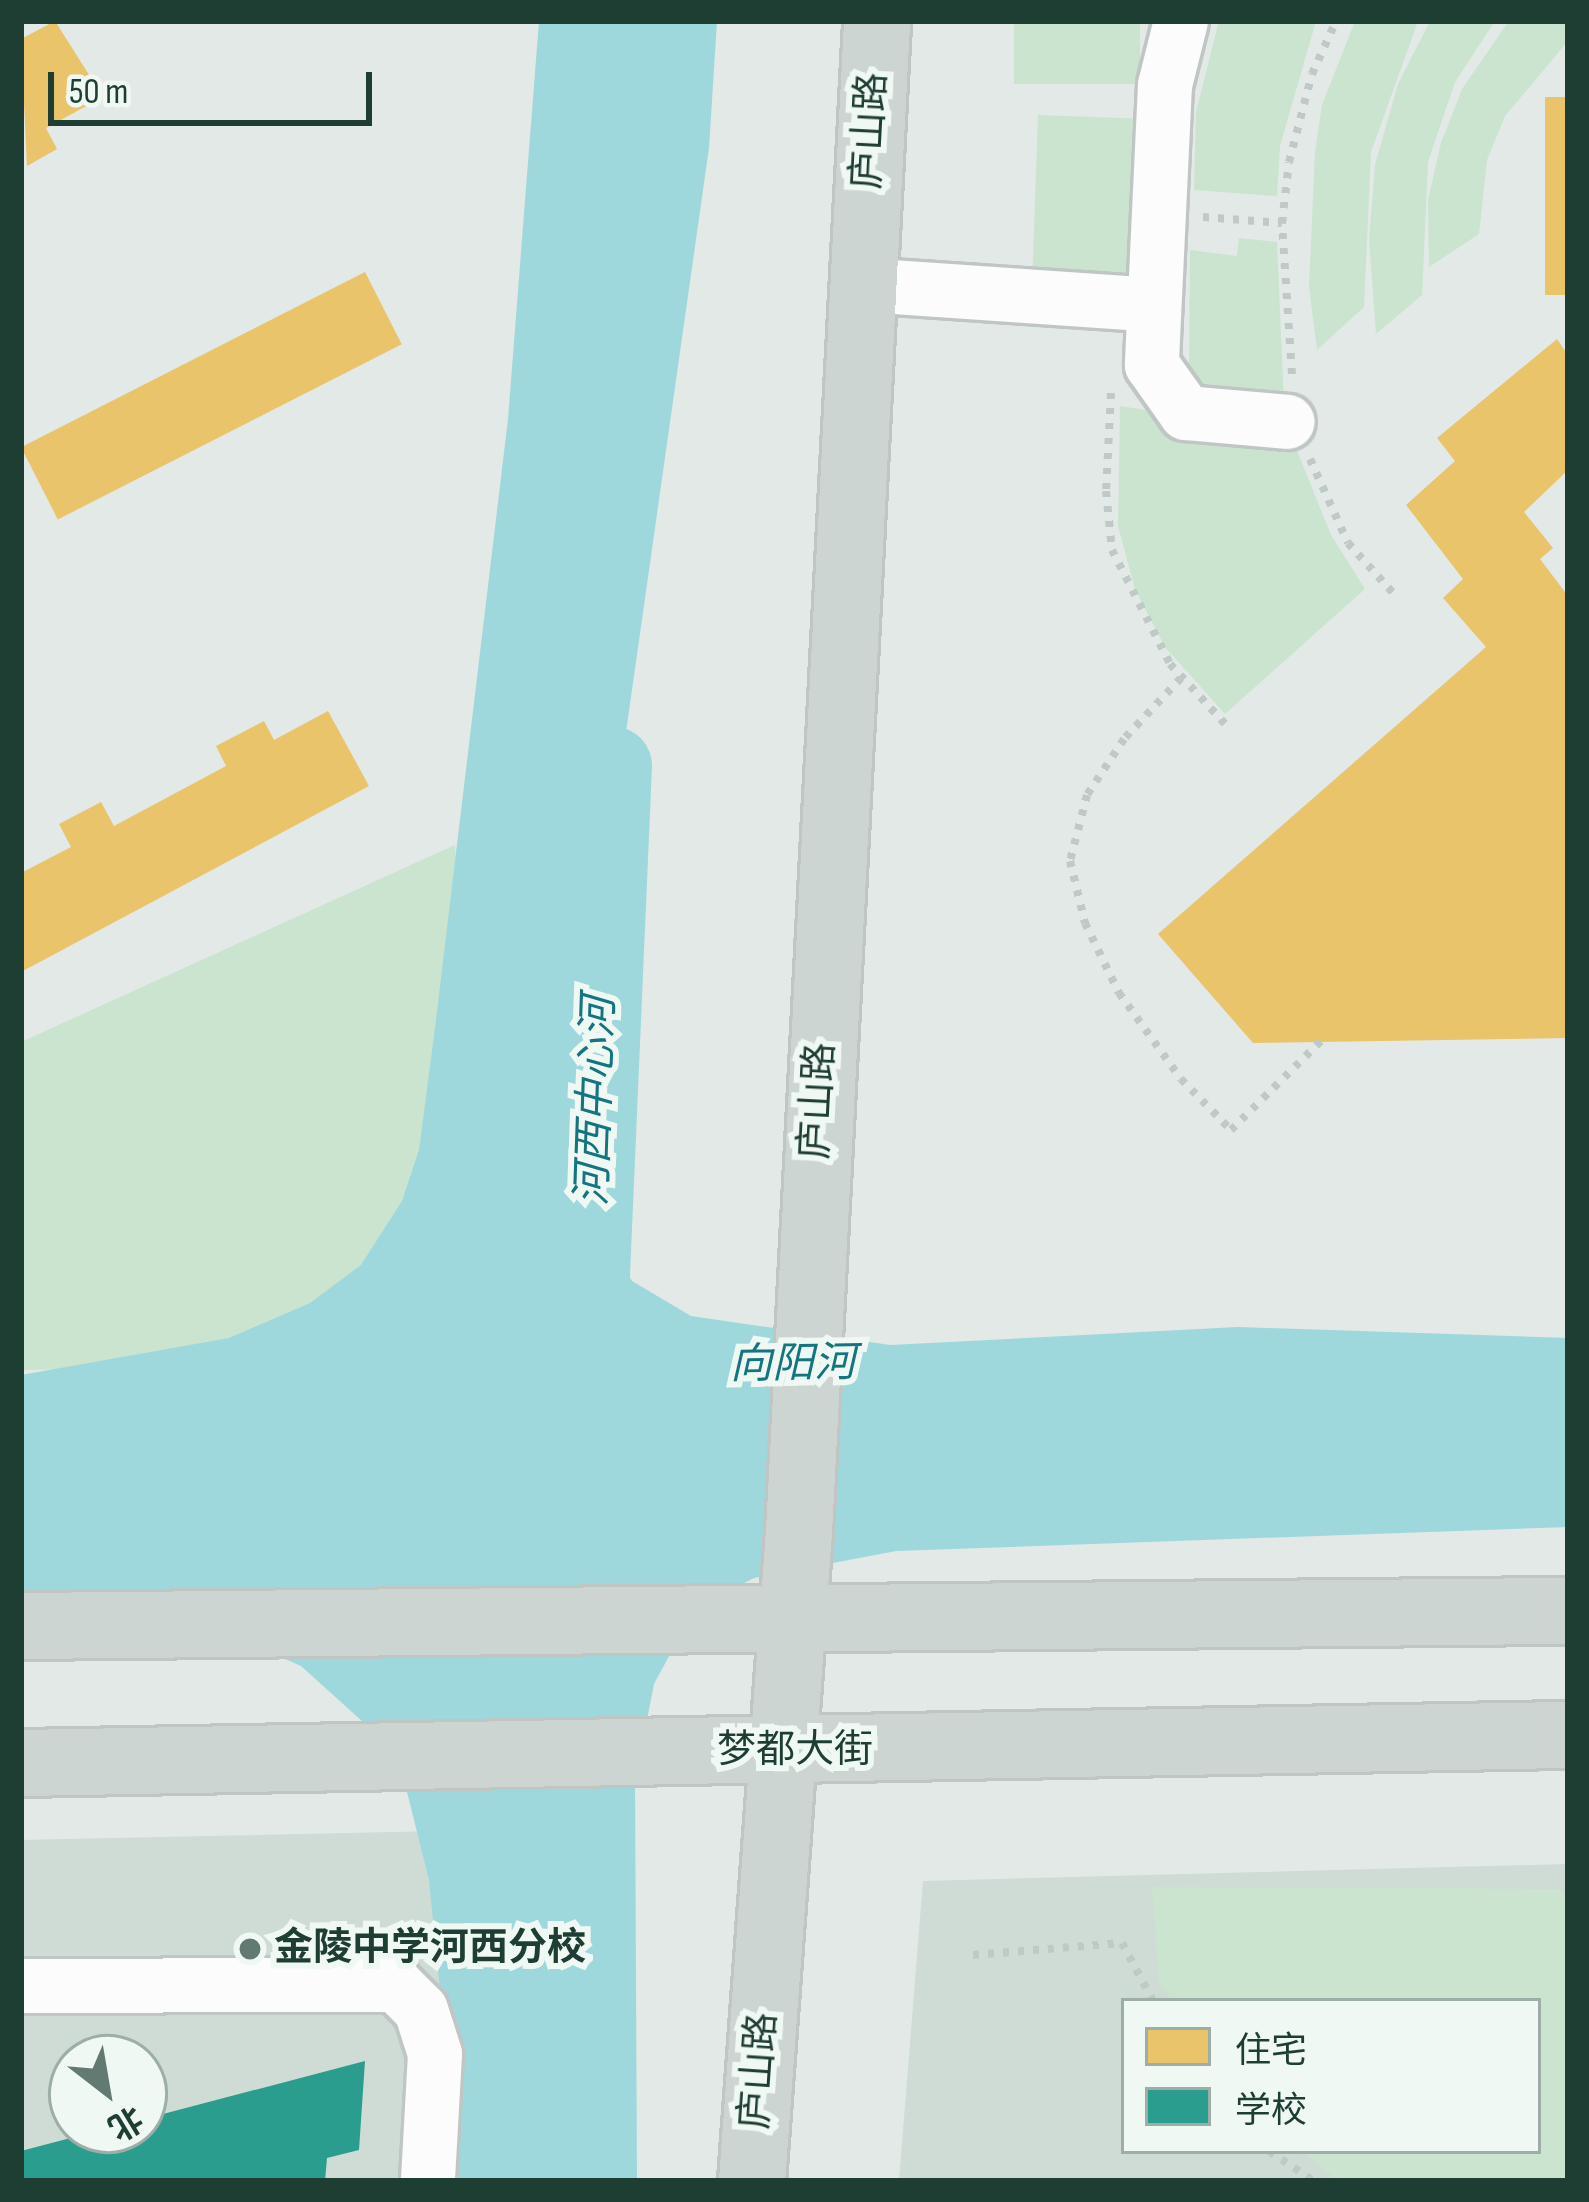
<!DOCTYPE html>
<html>
<head>
<meta charset="utf-8">
<style>
  body { margin:0 }
  #map { position:relative; width:1589px; height:2202px; overflow:hidden; background:#e2e9e6; font-family:"Sofia Sans Condensed","Noto Sans SC",sans-serif }
  div>[style] { position:absolute }
  .built>* { inset:0; background:#cfdbd5 }
  .green>* { inset:0; background:#cae4d0; transform-origin:0 0 }
  .water>* { inset:0; background:#9ed8dc }
  .homes>* { inset:0; background:#e9c46a; transform-origin:0 0 }
  .schools>* { inset:0; background:#2a9d8f }
  .river>* { height:78px; margin:-39px; padding:0 39px; transform-origin:39px; border-radius:39px; background:#9ed8dc }
  .path>* { height:8px; margin-top:-4px; transform-origin:0; background:repeating-linear-gradient(90deg,#bfcac6 0 6px,transparent 0 15px) }
  .roads { filter:drop-shadow(3px 0 #bfc6c3) drop-shadow(-3px 0 #bfc6c3) drop-shadow(0 3px #bfc6c3) drop-shadow(0 -3px #bfc6c3) }
  .minor>* { height:54px; margin:-27px; padding:0 27px; transform-origin:27px; border-radius:27px; background:#fbfcfb }
  .major>* { height:66px; margin:-33px; padding:0 33px; transform-origin:33px; border-radius:33px; background:#ccd5d2 }
  .dots>* { width:33px; height:33px; translate:-50% -50%; box-sizing:border-box; border:6px solid #f0f8f4; border-radius:50% }
  span { translate:-50% -50%; white-space:nowrap; text-align:center; line-height:1.15; -webkit-text-stroke:12px #f0f8f4; paint-order:stroke }
  .street-label { font-size:39px; color:#1f3e33 }
  .poi-label { font-size:39px; color:#1f3e33; font-weight:700 }
  .left { translate:0 -50%; text-align:left }
  .water-label { font-size:42px; color:#13757f; font-style:italic }
  .frame { position:absolute; inset:0; border:24px solid #1f3e33; pointer-events:none }
  .legend { position:absolute; left:1121px; top:1998px; width:420px; height:156px; box-sizing:border-box; background:#f0f8f4; border:3px solid #9caea7; margin:0; padding:15px 21px; list-style:none; font-size:36px; color:#1f3e33 }
  .legend li { display:flex; align-items:center; gap:24px; height:60px }
  .legend b { width:60px; border:3px solid #9caea7 }
  .north { position:absolute; left:48px; top:2034px; width:120px; height:120px; box-sizing:border-box; background:#f0f8f4; border:3px solid #9caea7; border-radius:50%; rotate:149deg; font-size:33px; font-weight:700; line-height:48px; text-align:center; color:#1f3e33 }
  .north::after { content:''; display:block; margin:auto; width:42px; height:54px; background:#637a72; clip-path:polygon(50% 0,100% 100%,50% 72%,0 100%) }
  .scale { position:absolute; left:48px; top:72px; width:324px; height:54px; box-sizing:border-box; border:6px solid #1f3e33; border-top:0; padding-left:15px; font-size:36px; line-height:42px; white-space:nowrap; color:#1f3e33; -webkit-text-stroke:9px #f0f8f4; paint-order:stroke }
</style>
</head>
<body>
<div id="map">
  <div class="built">
    <i style="clip-path:polygon(evenodd,489px 1830px,460px 2181px,21px 2181px,21px 1840px,489px 1830px,72px 2058px,144px 2058px,144px 2130px,72px 2130px,72px 2058px)"></i>
    <i style="clip-path:polygon(evenodd,1568px 1864px,1568px 2181px,899px 2181px,923px 1881px,1568px 1864px,1124px 2001px,1538px 2001px,1538px 2151px,1124px 2151px,1124px 2001px)"></i>
  </div>
  <div class="green">
    <i style="left:1014px;top:21px;width:126px;height:63px"></i>
    <i style="clip-path:polygon(1219px 21px,1316px 21px,1280px 146px,1277px 196px,1194px 190px,1196px 112px)"></i>
    <i style="clip-path:polygon(1355px 21px,1418px 21px,1371px 152px,1364px 307px,1317px 350px,1309px 287px,1315px 152px,1322px 105px)"></i>
    <i style="clip-path:polygon(1430px 21px,1495px 21px,1455px 82px,1428px 162px,1422px 295px,1376px 334px,1369px 240px,1375px 165px,1398px 84px)"></i>
    <i style="clip-path:polygon(1509px 21px,1568px 21px,1568px 41px,1505px 116px,1487px 160px,1479px 234px,1429px 267px,1428px 200px,1441px 143px,1462px 89px)"></i>
    <i style="left:1038px;top:115px;width:104px;height:157px;rotate:2deg"></i>
    <i style="clip-path:polygon(1239px 238px,1277px 242px,1284px 405px,1210px 395px,1189px 367px,1190px 250px,1237px 256px)"></i>
    <i style="clip-path:polygon(1120px 406px,1290px 433px,1331px 535px,1365px 589px,1225px 714px,1165px 647px,1135px 589px,1118px 526px)"></i>
    <i style="clip-path:polygon(455px 845px,477px 1267px,377px 1365px,21px 1370px,21px 1042px)"></i>
    <i style="clip-path:polygon(1152px 1887px,1559px 1889px,1568px 1898px,1568px 2181px,1338px 2181px,1302px 2151px,1538px 2151px,1538px 2001px,1172px 2001px,1159px 1983px)"></i>
  </div>
  <div class="water">
    <i style="clip-path:polygon(539px 21px,717px 21px,709px 148px,574px 1098px,584px 1198px,632px 1281px,691px 1316px,890px 1345px,1238px 1327px,1568px 1338px,1568px 1527px,896px 1551px,754px 1578px,695px 1608px,654px 1684px,635px 1780px,637px 2181px,459px 2181px,429px 1880px,402px 1772px,373px 1731px,301px 1666px,194px 1619px,21px 1610px,21px 1375px,229px 1338px,310px 1303px,361px 1265px,402px 1201px,419px 1150px,435px 1028px,508px 419px)"></i>
  </div>
  <div class="homes">
    <i style="clip-path:polygon(55px 21px,103px 97px,46px 128px,57px 149px,27px 166px,21px 39px)"></i>
    <i style="left:1545px;top:97px;width:23px;height:198px"></i>
    <i style="left:365px;top:272px;width:81px;height:386px;rotate:63deg"></i>
    <i style="clip-path:polygon(1557px 339px,1568px 355px,1568px 470px,1524px 512px,1553px 548px,1540px 559px,1568px 596px,1568px 1038px,1253px 1043px,1158px 934px,1486px 647px,1443px 598px,1463px 579px,1406px 505px,1455px 461px,1437px 438px)"></i>
    <i style="clip-path:polygon(328px 711px,369px 786px,21px 972px,21px 873px,71px 847px,59px 824px,101px 802px,114px 826px,226px 766px,216px 746px,264px 721px,274px 740px)"></i>
  </div>
  <div class="schools">
    <i style="clip-path:polygon(365px 2061px,359px 2150px,327px 2158px,325px 2181px,21px 2181px,21px 2151px,101px 2130px,144px 2130px,144px 2119px)"></i>
  </div>
  <div class="river">
    <i style="left:589px;top:1320px;width:555px;rotate:-87.52deg"></i>
  </div>
  <div class="path">
    <i style="left:1203px;top:217px;width:79px;rotate:4.3deg"></i>
    <i style="left:1292px;top:374px;width:151px;rotate:-93.8deg"></i>
    <i style="left:1282px;top:223px;width:61px;rotate:-83.5deg"></i>
    <i style="left:1289px;top:162px;width:91px;rotate:-75.4deg"></i>
    <i style="left:1312px;top:74px;width:58px;rotate:-65.6deg"></i>
    <i style="left:1111px;top:393px;width:98px;rotate:92.9deg"></i>
    <i style="left:1106px;top:491px;width:59px;rotate:84.2deg"></i>
    <i style="left:1112px;top:550px;width:128px;rotate:63deg"></i>
    <i style="left:1170px;top:664px;width:86px;rotate:47.4deg"></i>
    <i style="left:1310px;top:459px;width:92px;rotate:65.7deg"></i>
    <i style="left:1348px;top:543px;width:67px;rotate:48deg"></i>
    <i style="left:1181px;top:678px;width:83px;rotate:133.1deg"></i>
    <i style="left:1124px;top:739px;width:67px;rotate:123.5deg"></i>
    <i style="left:1087px;top:795px;width:68px;rotate:104.4deg"></i>
    <i style="left:1070px;top:861px;width:64px;rotate:76.4deg"></i>
    <i style="left:1085px;top:923px;width:78px;rotate:64.1deg"></i>
    <i style="left:1119px;top:993px;width:106px;rotate:54.2deg"></i>
    <i style="left:1181px;top:1079px;width:71px;rotate:45.6deg"></i>
    <i style="left:1231px;top:1130px;width:127px;rotate:-44.7deg"></i>
    <i style="left:973px;top:1955px;width:149px;rotate:-4.6deg"></i>
    <i style="left:1122px;top:1943px;width:66px;rotate:61.9deg"></i>
    <i style="left:1269px;top:2151px;width:54px;rotate:33.7deg"></i>
  </div>
  <div class="roads">
    <div class="minor">
      <i style="left:1181px;top:21px;width:66px;rotate:104deg"></i>
      <i style="left:1165px;top:85px;width:280px;rotate:92.7deg"></i>
      <i style="left:1152px;top:365px;width:59px;rotate:54.7deg"></i>
      <i style="left:1186px;top:413px;width:102px;rotate:5deg"></i>
      <i style="left:863px;top:285px;width:291px;rotate:3.9deg"></i>
      <i style="left:21px;top:1986px;width:375px;rotate:-0.2deg"></i>
      <i style="left:396px;top:1985px;width:35px;rotate:45deg"></i>
      <i style="left:421px;top:2010px;width:46px;rotate:72.3deg"></i>
      <i style="left:435px;top:2054px;width:127px;rotate:93.2deg"></i>
    </div>
    <div class="major">
      <i style="left:21px;top:1626px;width:1547px;rotate:-0.56deg"></i>
      <i style="left:21px;top:1763px;width:1547px;rotate:-1.04deg"></i>
      <i style="left:752px;top:2181px;width:651px;rotate:-85.86deg"></i>
      <i style="left:799px;top:1532px;width:1513px;rotate:-87.04deg"></i>
    </div>
  </div>
  <div class="dots">
    <i style="left:250px;top:1949px;background:#637a72"></i>
  </div>
  <div class="street-label">
    <span style="left:871px;top:131px;rotate:-87deg">庐山路</span>
    <span style="left:819px;top:1101px;rotate:-87deg">庐山路</span>
    <span style="left:795px;top:1751px">梦都大街</span>
    <span style="left:760px;top:2071px;rotate:-86deg">庐山路</span>
  </div>
  <div class="poi-label">
    <span class="left" style="left:274px;top:1949px">金陵中学河西分校</span>
  </div>
  <div class="water-label">
    <span style="left:597px;top:1101px;rotate:-88deg">河西中心河</span>
    <span style="left:793px;top:1365px;rotate:-1deg">向阳河</span>
  </div>
  <div class="frame"></div>
  <ul class="legend">
  <li><b style="height:33px;background:#e9c46a"></b>住宅</li>
  <li><b style="height:33px;background:#2a9d8f"></b>学校</li>
  </ul>
  <div class="north">北</div>
  <div class="scale">50 m</div>
</div>
</body>
</html>
